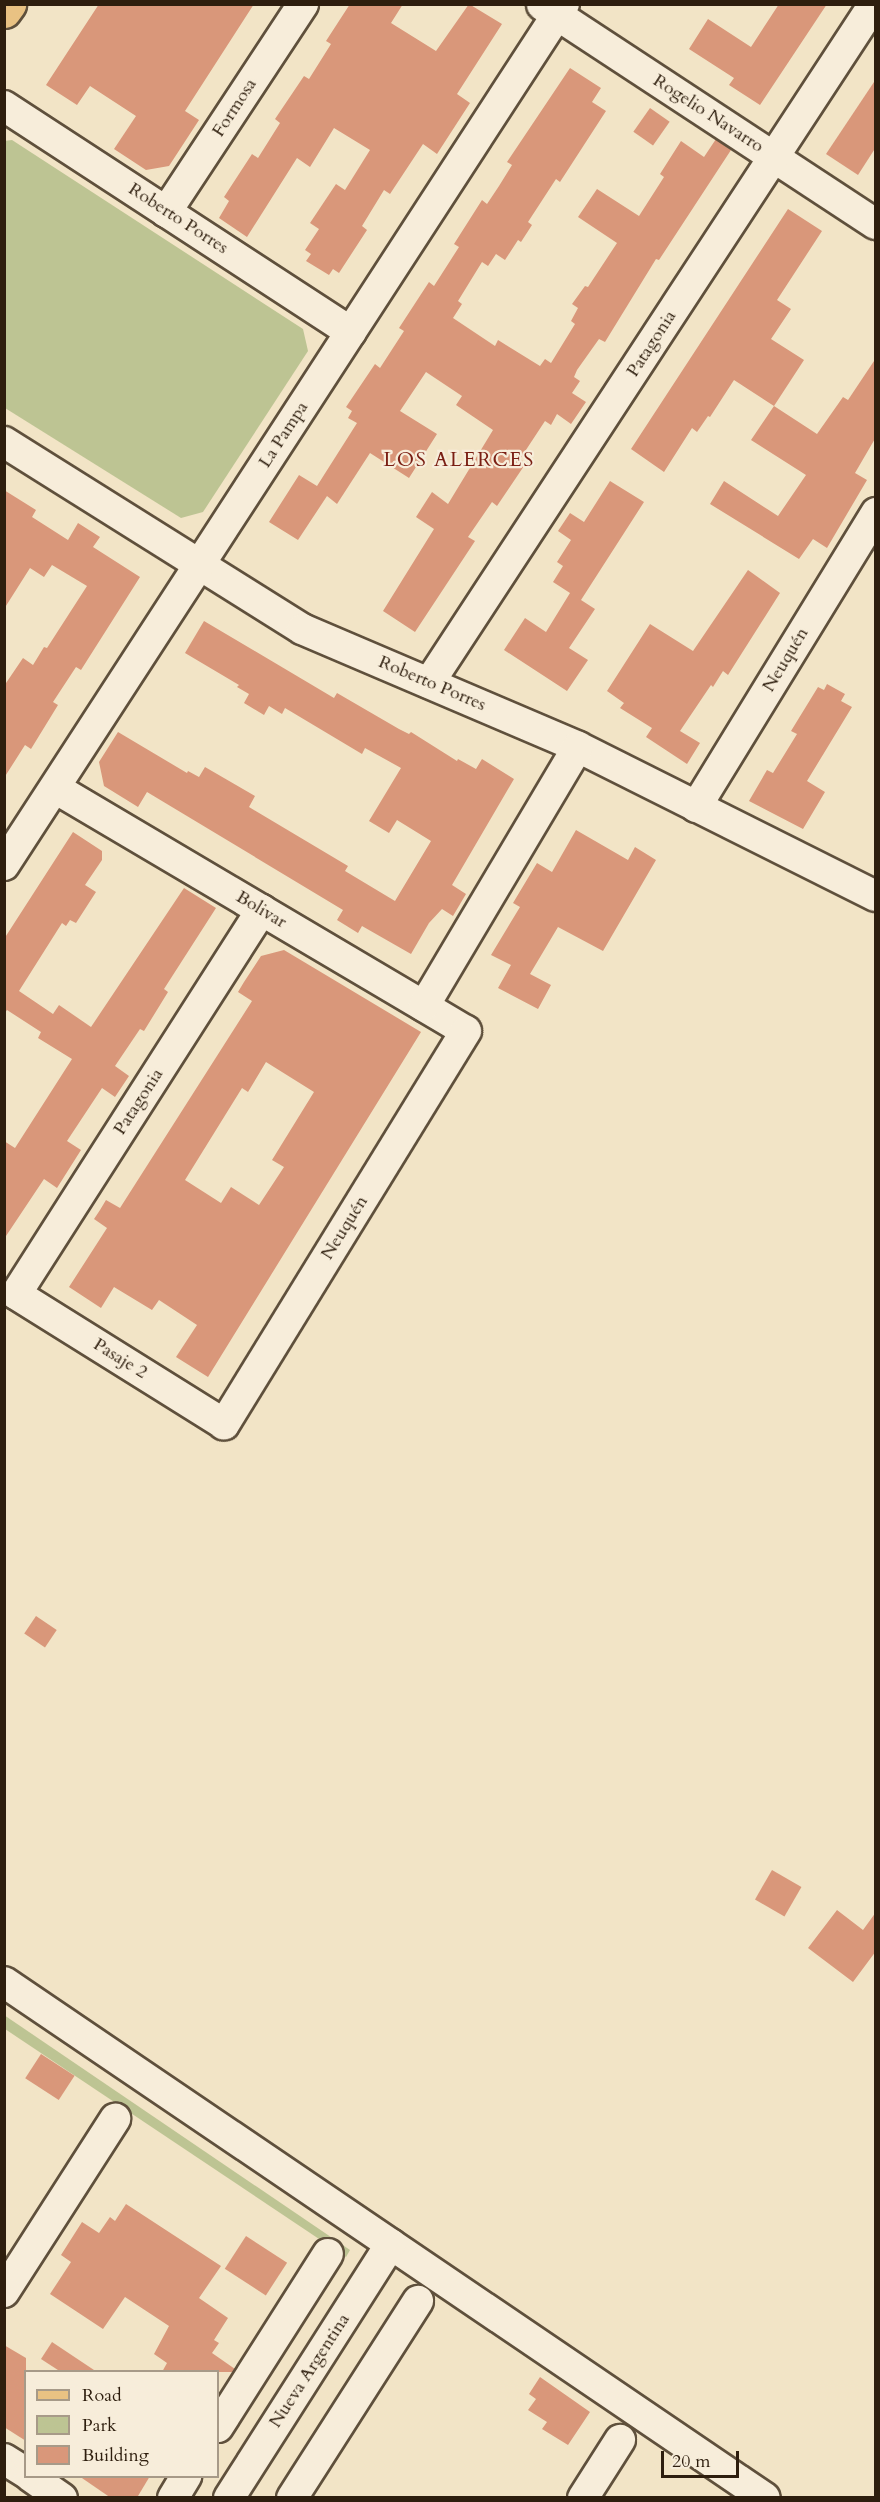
<!DOCTYPE html>
<html>
<head>
<meta charset="utf-8">
<style>
  body { margin:0 }
  #map { position:relative; width:880px; height:2502px; overflow:hidden; background:#f2e4c6; font-family:Cardo,serif }
  div>[style] { position:absolute }
  .green>* { inset:0; background:#bdc493 }
  .building>* { inset:0; background:#d9977a; transform-origin:0 0 }
  .roads { filter:drop-shadow(2px 0 #5f503c) drop-shadow(-2px 0 #5f503c) drop-shadow(0 2px #5f503c) drop-shadow(0 -2px #5f503c) }
  .minor>* { height:30px; margin:-15px; padding:0 15px; transform-origin:15px; border-radius:15px; background:#f7edda }
  .primary>* { height:33px; margin:-16.5px; padding:0 16.5px; transform-origin:16.5px; border-radius:16.5px; background:#e9c283 }
  span { translate:-50% -50%; white-space:nowrap; text-align:center; line-height:1.15; -webkit-text-stroke:4.5px #f7edda; paint-order:stroke }
  .street-label { font-size:18px; color:#2e1e0e }
  .neighbourhood-label { font-size:20px; color:#7a1f14; letter-spacing:1.5px }
  .frame { position:absolute; inset:0; border:6px solid #2e1e0e; pointer-events:none }
  .legend { position:absolute; left:24px; top:2370px; width:195px; height:108px; box-sizing:border-box; background:#f7edda; border:2px solid #a79a88; margin:0; padding:8px 10px; list-style:none; font-size:18px; color:#2e1e0e }
  .legend li { display:flex; align-items:center; gap:12px; height:30px }
  .legend b { width:30px; border:2px solid #a79a88 }
  .scale { position:absolute; left:661px; top:2451px; width:78px; height:27px; box-sizing:border-box; border:3px solid #2e1e0e; border-top:0; padding-left:8px; font-size:18px; line-height:21px; white-space:nowrap; color:#2e1e0e; -webkit-text-stroke:4px #f7edda; paint-order:stroke }
</style>
</head>
<body>
<div id="map">
  <div class="green">
    <i style="clip-path:polygon(12px 140px,303px 329px,308px 351px,203px 512px,181px 518px,5px 408px,4px 141px)"></i>
    <i style="clip-path:polygon(4px 2015px,350px 2250px,346px 2257px,5px 2029px)"></i>
  </div>
  <div class="building">
    <i style="clip-path:polygon(99px 4px,254px 4px,185px 111px,199px 120px,169px 166px,146px 170px,114px 149px,136px 116px,90px 86px,77px 105px,46px 85px)"></i>
    <i style="clip-path:polygon(350px 4px,403px 4px,391px 23px,436px 51px,469px 4px,502px 24px,457px 94px,470px 103px,437px 154px,423px 144px,390px 194px,384px 190px,362px 226px,367px 230px,339px 273px,333px 269px,329px 275px,306px 261px,311px 254px,305px 250px,319px 229px,310px 223px,336px 184px,345px 190px,370px 150px,334px 128px,310px 167px,297px 158px,247px 237px,219px 218px,229px 201px,224px 197px,252px 154px,258px 158px,280px 123px,275px 119px,304px 76px,309px 79px,331px 44px,326px 41px)"></i>
    <i style="clip-path:polygon(779px 4px,827px 4px,760px 105px,729px 85px,734px 78px,689px 49px,708px 19px,751px 47px)"></i>
    <i style="clip-path:polygon(570px 68px,601px 88px,592px 102px,606px 111px,560px 182px,556px 179px,528px 222px,532px 225px,521px 242px,518px 240px,505px 260px,496px 254px,488px 266px,482px 262px,458px 301px,462px 304px,453px 318px,495px 346px,498px 340px,540px 366px,545px 359px,551px 363px,575px 324px,571px 321px,578px 308px,572px 304px,585px 286px,588px 287px,617px 243px,578px 217px,597px 189px,639px 216px,664px 177px,660px 174px,681px 141px,704px 157px,716px 139px,731px 150px,659px 260px,656px 259px,605px 342px,599px 339px,577px 370px,574px 377px,580px 381px,572px 393px,586px 402px,571px 424px,557px 414px,551px 425px,545px 421px,520px 459px,526px 463px,497px 506px,492px 502px,468px 537px,475px 541px,415px 632px,383px 611px,434px 529px,416px 517px,432px 492px,448px 504px,493px 430px,456px 405px,462px 396px,426px 372px,400px 411px,437px 434px,409px 478px,370px 453px,337px 504px,327px 496px,298px 540px,269px 522px,299px 475px,317px 486px,357px 423px,348px 418px,352px 411px,346px 407px,375px 364px,380px 368px,404px 331px,399px 328px,429px 282px,434px 286px,459px 247px,454px 244px,482px 200px,487px 204px,499px 186px,512px 165px,507px 162px)"></i>
    <i style="clip-path:polygon(876px 79px,876px 147px,858px 175px,826px 154px)"></i>
    <i style="left:650px;top:108px;width:24px;height:29px;rotate:35deg"></i>
    <i style="clip-path:polygon(788px 209px,822px 231px,777px 300px,791px 309px,771px 339px,804px 360px,774px 406px,734px 380px,710px 417px,708px 416px,697px 432px,692px 428px,664px 472px,631px 449px)"></i>
    <i style="clip-path:polygon(876px 358px,876px 437px,855px 473px,867px 480px,827px 548px,813px 539px,799px 559px,710px 504px,724px 481px,778px 516px,806px 475px,751px 440px,774px 406px,817px 434px,843px 397px,848px 400px)"></i>
    <i style="clip-path:polygon(610px 481px,644px 502px,581px 600px,595px 609px,569px 648px,588px 660px,567px 691px,504px 650px,525px 618px,546px 632px,570px 593px,553px 582px,563px 566px,557px 562px,571px 540px,558px 531px,570px 513px,584px 522px)"></i>
    <i style="clip-path:polygon(4px 490px,36px 510px,32px 517px,68px 540px,78px 523px,100px 537px,93px 547px,140px 577px,81px 670px,76px 667px,53px 702px,58px 705px,31px 749px,25px 745px,4px 778px,4px 686px,23px 658px,33px 665px,44px 647px,47px 648px,87px 586px,52px 565px,44px 577px,30px 568px,4px 609px)"></i>
    <i style="clip-path:polygon(748px 570px,780px 593px,728px 675px,723px 671px,713px 687px,711px 685px,680px 731px,700px 743px,687px 764px,646px 737px,652px 728px,620px 708px,624px 703px,607px 691px,650px 624px,693px 651px)"></i>
    <i style="clip-path:polygon(204px 621px,334px 698px,337px 693px,399px 729px,409px 734px,411px 732px,457px 761px,458px 759px,476px 769px,482px 759px,514px 779px,452px 885px,466px 894px,453px 916px,442px 909px,429px 923px,411px 954px,362px 926px,358px 933px,337px 920px,343px 910px,147px 792px,138px 807px,104px 786px,99px 762px,118px 732px,187px 773px,188px 771px,199px 777px,205px 767px,255px 796px,249px 807px,348px 866px,345px 871px,395px 901px,431px 841px,397px 820px,389px 833px,369px 821px,401px 768px,365px 748px,362px 754px,285px 708px,282px 714px,269px 706px,264px 715px,244px 703px,249px 694px,237px 687px,239px 685px,185px 653px)"></i>
    <i style="clip-path:polygon(827px 684px,845px 694px,841px 701px,852px 707px,807px 781px,825px 792px,803px 829px,749px 801px,767px 770px,773px 773px,797px 734px,791px 731px,818px 687px,824px 690px)"></i>
    <i style="clip-path:polygon(576px 830px,628px 860px,635px 847px,656px 860px,603px 951px,558px 927px,530px 974px,551px 985px,538px 1009px,498px 988px,511px 965px,491px 955px,520px 907px,513px 903px,537px 863px,552px 872px)"></i>
    <i style="clip-path:polygon(73px 832px,102px 851px,102px 860px,85px 885px,96px 892px,76px 923px,70px 920px,66px 926px,62px 923px,19px 991px,53px 1014px,59px 1005px,91px 1027px,184px 888px,216px 908px,164px 989px,168px 992px,144px 1031px,140px 1029px,115px 1066px,129px 1076px,115px 1097px,102px 1088px,67px 1141px,81px 1150px,57px 1188px,44px 1179px,4px 1239px,4px 1141px,15px 1148px,72px 1059px,38px 1038px,41px 1032px,7px 1010px,4px 1014px,4px 939px)"></i>
    <i style="clip-path:polygon(evenodd,284px 950px,421px 1032px,208px 1377px,176px 1357px,197px 1325px,159px 1300px,152px 1310px,114px 1287px,101px 1308px,69px 1287px,107px 1228px,94px 1219px,100px 1210px,106px 1200px,120px 1208px,252px 1001px,238px 992px,244px 982px,261px 956px,284px 950px,266px 1062px,314px 1092px,272px 1160px,284px 1167px,259px 1205px,231px 1187px,221px 1203px,185px 1180px,242px 1088px,248px 1092px,266px 1062px)"></i>
    <i style="left:36px;top:1616px;width:25px;height:21px;rotate:34deg"></i>
    <i style="left:772px;top:1870px;width:34px;height:34px;rotate:30deg"></i>
    <i style="clip-path:polygon(837px 1910px,863px 1930px,876px 1912px,876px 1951px,853px 1982px,808px 1948px)"></i>
    <i style="left:41px;top:2054px;width:40px;height:29px;rotate:33deg"></i>
    <i style="clip-path:polygon(126px 2204px,221px 2266px,199px 2298px,228px 2318px,214px 2340px,219px 2343px,212px 2353px,235px 2369px,233px 2372px,162px 2372px,167px 2363px,154px 2354px,169px 2326px,125px 2297px,103px 2329px,50px 2294px,71px 2262px,61px 2255px,82px 2222px,99px 2233px,110px 2217px,115px 2221px)"></i>
    <i style="left:246px;top:2236px;width:49px;height:39px;rotate:33deg"></i>
    <i style="clip-path:polygon(52px 2342px,97px 2372px,61px 2372px,41px 2359px)"></i>
    <i style="clip-path:polygon(4px 2345px,26px 2358px,26px 2441px,4px 2427px)"></i>
    <i style="clip-path:polygon(540px 2377px,590px 2412px,568px 2445px,542px 2429px,547px 2422px,528px 2410px,536px 2399px,529px 2394px)"></i>
    <i style="clip-path:polygon(79px 2476px,150px 2476px,138px 2496px,129px 2498px,111px 2498px)"></i>
  </div>
  <div class="roads">
    <div class="minor">
      <i style="left:542px;top:5px;width:399px;rotate:33.3deg"></i>
      <i style="left:4px;top:106px;width:414px;rotate:33.1deg"></i>
      <i style="left:166px;top:212px;width:249px;rotate:-56.6deg"></i>
      <i style="left:4px;top:442px;width:352px;rotate:32.1deg"></i>
      <i style="left:302px;top:629px;width:300px;rotate:23.1deg"></i>
      <i style="left:578px;top:747px;width:333px;rotate:26.6deg"></i>
      <i style="left:429px;top:683px;width:812px;rotate:-56.76deg"></i>
      <i style="left:55px;top:788px;width:477px;rotate:30.6deg"></i>
      <i style="left:466px;top:1031px;width:462px;rotate:121.6deg"></i>
      <i style="left:224px;top:1424px;width:245px;rotate:-148deg"></i>
      <i style="left:16px;top:1294px;width:456px;rotate:-57.4deg"></i>
      <i style="left:696px;top:807px;width:345px;rotate:-58.5deg"></i>
      <i style="left:4px;top:865px;width:1027px;rotate:-56.96deg"></i>
      <i style="left:424px;top:1006px;width:301px;rotate:-59.3deg"></i>
      <i style="left:4px;top:1982px;width:919px;rotate:34.14deg"></i>
      <i style="left:4px;top:2292px;width:206px;rotate:-57.3deg"></i>
      <i style="left:218px;top:2427px;width:205px;rotate:-57.6deg"></i>
      <i style="left:4px;top:2459px;width:26px;rotate:32deg"></i>
      <i style="left:30px;top:2476px;width:39px;rotate:35deg"></i>
      <i style="left:173px;top:2498px;width:26px;rotate:-59deg"></i>
      <i style="left:229px;top:2498px;width:301px;rotate:-57.5deg"></i>
      <i style="left:292px;top:2498px;width:234px;rotate:-57.4deg"></i>
      <i style="left:583px;top:2498px;width:69px;rotate:-57.5deg"></i>
    </div>
    <div class="primary">
      <i style="left:4px;top:11px;width:9px;rotate:-54deg"></i>
    </div>
  </div>
  <div class="street-label">
    <span style="left:235px;top:108px;rotate:-57deg">Formosa</span>
    <span style="left:708px;top:114px;rotate:33deg">Rogelio Navarro</span>
    <span style="left:178px;top:219px;rotate:33deg">Roberto Porres</span>
    <span style="left:652px;top:344px;rotate:-57deg">Patagonia</span>
    <span style="left:284px;top:435px;rotate:-57deg">La Pampa</span>
    <span style="left:786px;top:660px;rotate:-59deg">Neuquén</span>
    <span style="left:432px;top:684px;rotate:23deg">Roberto Porres</span>
    <span style="left:261px;top:910px;rotate:31deg">Bolivar</span>
    <span style="left:139px;top:1102px;rotate:-57deg">Patagonia</span>
    <span style="left:345px;top:1228px;rotate:-58deg">Neuquén</span>
    <span style="left:120px;top:1359px;rotate:32deg">Pasaje 2</span>
    <span style="left:310px;top:2371px;rotate:-57deg">Nueva Argentina</span>
  </div>
  <div class="neighbourhood-label">
    <span style="left:459px;top:459px">LOS ALERCES</span>
  </div>
  <div class="frame"></div>
  <ul class="legend">
  <li><b style="height:8px;background:#e9c283"></b>Road</li>
  <li><b style="height:16px;background:#bdc493"></b>Park</li>
  <li><b style="height:16px;background:#d9977a"></b>Building</li>
  </ul>
  <div class="scale">20 m</div>
</div>
</body>
</html>
